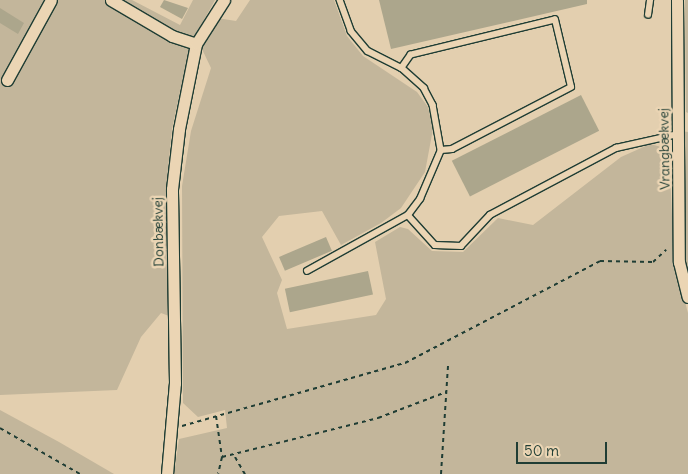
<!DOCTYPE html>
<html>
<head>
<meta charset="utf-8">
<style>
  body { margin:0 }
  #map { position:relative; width:688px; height:474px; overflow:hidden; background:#e3cfaf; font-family:Delius,sans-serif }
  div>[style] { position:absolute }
  .green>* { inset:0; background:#c3b69b }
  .building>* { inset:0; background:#aca68c; transform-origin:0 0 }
  .path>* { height:2px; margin-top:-1px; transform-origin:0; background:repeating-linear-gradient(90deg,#1f3d34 0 4px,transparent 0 8px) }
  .roads { filter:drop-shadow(1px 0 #1f3d34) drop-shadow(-1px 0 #1f3d34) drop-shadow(0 1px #1f3d34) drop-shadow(0 -1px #1f3d34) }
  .service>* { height:5.5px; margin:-2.75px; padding:0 2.75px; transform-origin:2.75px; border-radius:2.75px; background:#ebd5b4 }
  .minor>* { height:11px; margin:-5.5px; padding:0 5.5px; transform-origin:5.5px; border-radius:5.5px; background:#ebd5b4 }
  span { translate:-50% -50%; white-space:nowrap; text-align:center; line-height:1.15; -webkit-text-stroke:5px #ebd5b4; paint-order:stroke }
  .street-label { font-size:14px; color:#1f3d34 }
  .scale { position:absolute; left:516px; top:442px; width:91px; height:22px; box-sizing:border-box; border:2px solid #1f3d34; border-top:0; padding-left:6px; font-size:15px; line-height:18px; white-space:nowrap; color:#1f3d34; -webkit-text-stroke:4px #ebd5b4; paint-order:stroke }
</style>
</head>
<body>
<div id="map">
  <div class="green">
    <i style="clip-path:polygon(0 0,132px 0,180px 25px,193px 0,215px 0,190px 45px,172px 129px,166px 190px,169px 316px,161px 313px,141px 337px,117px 390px,0 395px)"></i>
    <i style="clip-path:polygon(250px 0,334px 0,347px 36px,363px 56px,417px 92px,428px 107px,433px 129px,425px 172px,401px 208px,381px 223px,341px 245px,322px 211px,279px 216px,262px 237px,282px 280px,277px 293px,287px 329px,376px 315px,386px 299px,375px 242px,400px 227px,408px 229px,432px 251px,463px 252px,498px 218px,533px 225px,621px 157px,650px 144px,669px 149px,674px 261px,688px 313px,688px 474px,174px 474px,179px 439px,227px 428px,225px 410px,198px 417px,183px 403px,182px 186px,191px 131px,211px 68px,200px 45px,211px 17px,236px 21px)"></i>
    <i style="clip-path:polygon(685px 0,688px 0,688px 113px,686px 112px)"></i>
    <i style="clip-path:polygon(680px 131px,688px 132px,688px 278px,683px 259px)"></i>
    <i style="clip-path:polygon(0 410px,59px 442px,114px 474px,0 474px)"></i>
  </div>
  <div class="building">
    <i style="clip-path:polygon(164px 0,188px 8px,182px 19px,160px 7px)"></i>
    <i style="clip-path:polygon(379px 0,587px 0,587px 4px,391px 49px)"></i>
    <i style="clip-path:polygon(0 8px,24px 23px,18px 34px,0 23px)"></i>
    <i style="left:581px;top:95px;width:40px;height:145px;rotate:63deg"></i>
    <i style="left:326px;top:237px;width:15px;height:51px;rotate:67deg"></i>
    <i style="left:368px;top:271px;width:24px;height:85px;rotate:78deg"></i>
  </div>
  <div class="path">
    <i style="left:216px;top:416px;width:41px;rotate:81.7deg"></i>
    <i style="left:222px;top:457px;width:17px;rotate:103deg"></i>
    <i style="left:182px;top:426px;width:232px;rotate:-15.8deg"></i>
    <i style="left:405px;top:363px;width:220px;rotate:-27.6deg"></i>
    <i style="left:600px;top:261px;width:53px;rotate:1.1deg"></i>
    <i style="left:653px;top:262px;width:18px;rotate:-43deg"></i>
    <i style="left:0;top:428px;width:92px;rotate:29.9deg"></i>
    <i style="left:222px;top:457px;width:161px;rotate:-14deg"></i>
    <i style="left:378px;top:418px;width:73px;rotate:-20.9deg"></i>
    <i style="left:235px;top:457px;width:20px;rotate:60deg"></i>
    <i style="left:441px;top:474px;width:109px;rotate:-86.3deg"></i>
  </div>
  <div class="roads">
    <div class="service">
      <i style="left:340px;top:0;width:33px;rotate:70deg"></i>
      <i style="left:351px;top:31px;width:26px;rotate:50deg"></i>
      <i style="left:368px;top:51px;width:38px;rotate:27deg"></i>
      <i style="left:402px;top:68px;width:30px;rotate:42deg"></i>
      <i style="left:424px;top:88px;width:19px;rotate:62deg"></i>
      <i style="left:433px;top:105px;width:46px;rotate:79.9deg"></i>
      <i style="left:441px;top:150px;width:11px;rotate:-5deg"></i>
      <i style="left:452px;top:149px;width:134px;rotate:-27.5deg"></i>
      <i style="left:571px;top:87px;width:69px;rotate:-103.4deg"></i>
      <i style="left:555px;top:20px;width:148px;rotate:166.3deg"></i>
      <i style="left:411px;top:55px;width:16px;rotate:125deg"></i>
      <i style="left:648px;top:15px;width:15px;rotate:-82deg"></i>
      <i style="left:408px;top:215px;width:40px;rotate:48deg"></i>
      <i style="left:435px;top:245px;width:26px;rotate:2deg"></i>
      <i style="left:461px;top:246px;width:42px;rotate:-46.9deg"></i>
      <i style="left:490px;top:215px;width:143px;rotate:-28deg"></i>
      <i style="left:616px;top:148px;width:64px;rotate:-12.7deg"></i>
      <i style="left:307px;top:271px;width:115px;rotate:-29deg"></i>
      <i style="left:408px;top:215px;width:20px;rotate:-53deg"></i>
      <i style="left:420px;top:199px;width:53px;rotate:-66.8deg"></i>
    </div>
    <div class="minor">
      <i style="left:111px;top:0;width:71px;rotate:30.5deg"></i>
      <i style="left:172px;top:36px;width:25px;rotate:18deg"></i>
      <i style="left:677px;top:0;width:262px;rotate:89.6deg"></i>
      <i style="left:679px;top:262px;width:36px;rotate:76deg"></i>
      <i style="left:7px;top:80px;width:91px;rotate:-61.2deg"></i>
      <i style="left:167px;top:474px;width:91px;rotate:-85deg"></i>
      <i style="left:175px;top:383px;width:194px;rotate:-90.9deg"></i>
      <i style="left:172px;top:189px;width:60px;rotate:-83.3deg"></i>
      <i style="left:179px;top:129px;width:87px;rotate:-78.7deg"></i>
      <i style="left:196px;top:44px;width:52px;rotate:-57.5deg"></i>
    </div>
  </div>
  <div class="street-label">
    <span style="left:664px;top:149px;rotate:-91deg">Vrangbækvej</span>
    <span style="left:158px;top:232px;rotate:-91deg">Donbækvej</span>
  </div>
  <div class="scale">50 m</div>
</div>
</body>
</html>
